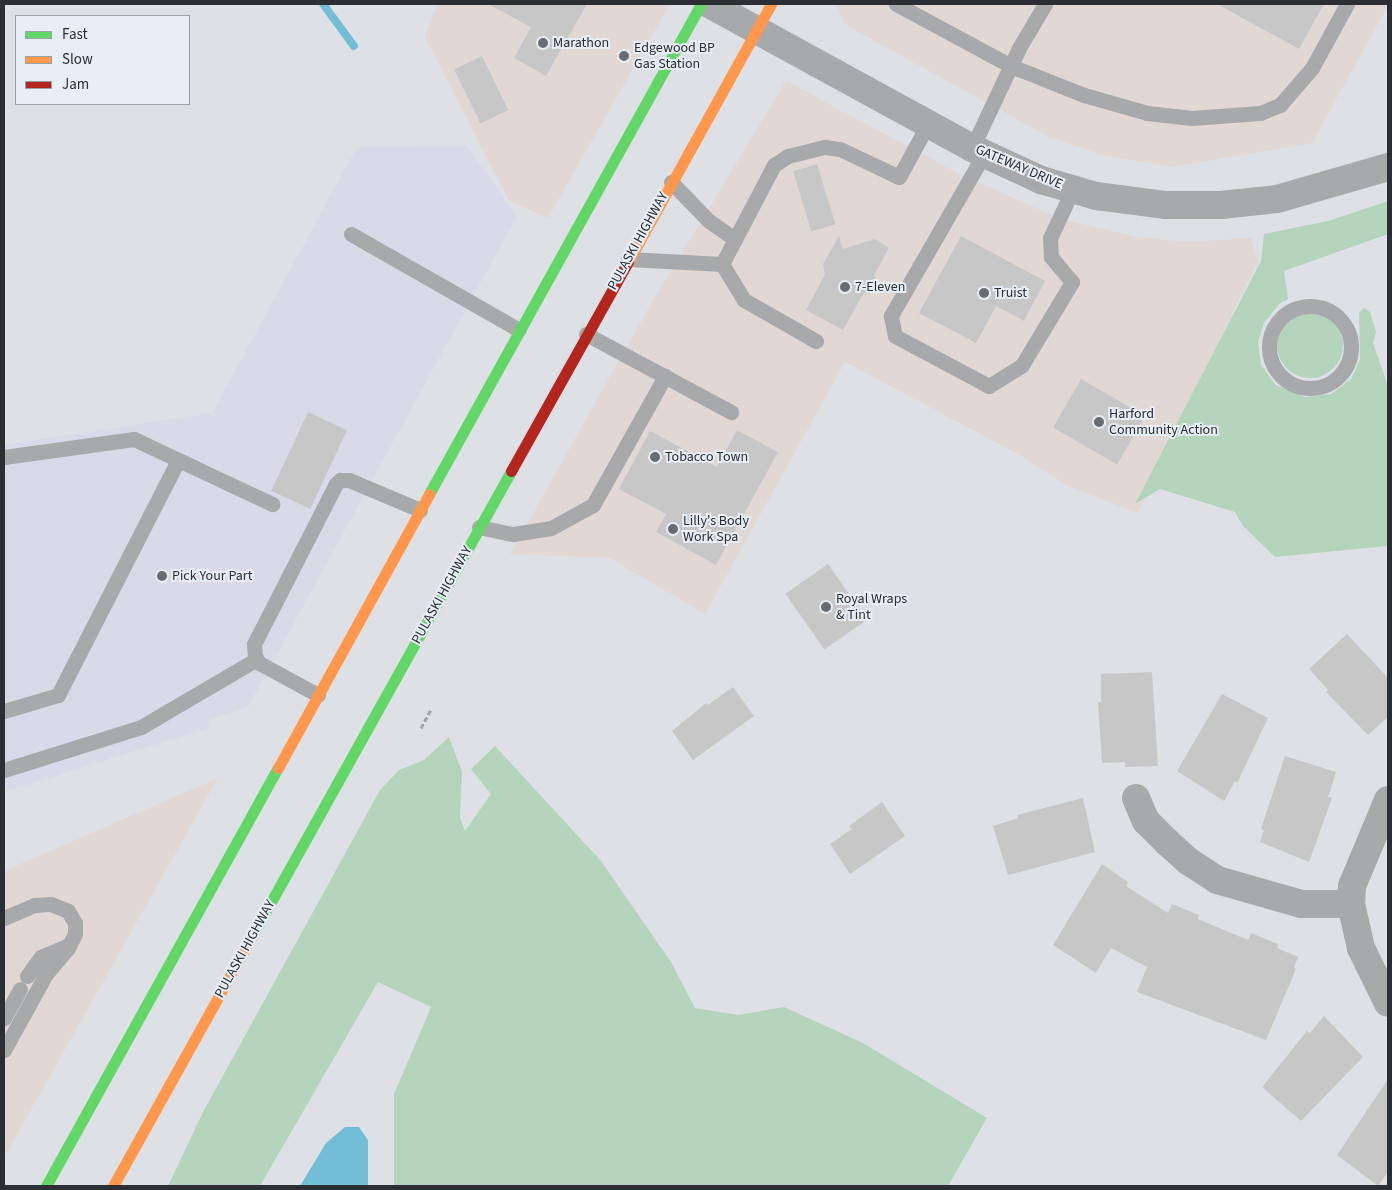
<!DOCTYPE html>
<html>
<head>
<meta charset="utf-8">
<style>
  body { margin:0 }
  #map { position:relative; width:1392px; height:1190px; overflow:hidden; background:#dde1e6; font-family:"Source Sans 3",sans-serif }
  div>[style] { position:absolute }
  .commercial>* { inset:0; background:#e2d8d3 }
  .industrial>* { inset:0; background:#dad9e8 }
  .green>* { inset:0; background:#b4d5bc }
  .round { border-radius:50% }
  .water>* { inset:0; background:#73bed7 }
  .stream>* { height:8px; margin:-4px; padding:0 4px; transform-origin:4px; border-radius:4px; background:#73bed7 }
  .building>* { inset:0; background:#c7c7c8; transform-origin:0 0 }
  .path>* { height:3px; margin-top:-1.5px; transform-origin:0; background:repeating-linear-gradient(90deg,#a2a5a7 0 5px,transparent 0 7.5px) }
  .lane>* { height:15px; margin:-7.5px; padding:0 7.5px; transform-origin:7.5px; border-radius:7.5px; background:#a7a9ab }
  .lane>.ring { margin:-7.5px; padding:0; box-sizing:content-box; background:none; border:15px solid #a7a9ab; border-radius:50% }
  .street>* { height:28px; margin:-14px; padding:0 14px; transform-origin:14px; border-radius:14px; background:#a7a9ab }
  .fast>* { height:11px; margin:-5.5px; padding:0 5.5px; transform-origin:5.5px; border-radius:5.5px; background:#63d668 }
  .slow>* { height:11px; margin:-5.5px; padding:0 5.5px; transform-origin:5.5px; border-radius:5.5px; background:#ff974d }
  .jam>* { height:11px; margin:-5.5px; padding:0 5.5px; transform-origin:5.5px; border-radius:5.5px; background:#b3261e }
  .dots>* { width:14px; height:14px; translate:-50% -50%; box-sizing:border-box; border:2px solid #e6eef7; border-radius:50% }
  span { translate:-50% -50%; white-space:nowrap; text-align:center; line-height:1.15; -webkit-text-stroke:4px #e6eef7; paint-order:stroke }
  .poi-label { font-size:14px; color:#2b2e32 }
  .left { translate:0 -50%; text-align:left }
  .street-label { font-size:14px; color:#2b2e32 }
  .frame { position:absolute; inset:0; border:5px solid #2b2e32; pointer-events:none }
  .legend { position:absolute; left:15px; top:15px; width:175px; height:90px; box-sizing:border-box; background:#e6eef7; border:1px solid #9ba1a8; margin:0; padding:6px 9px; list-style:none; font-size:15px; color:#2b2e32 }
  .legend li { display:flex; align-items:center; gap:10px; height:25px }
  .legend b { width:25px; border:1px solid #9ba1a8 }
</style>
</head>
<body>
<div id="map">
  <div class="commercial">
    <i style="clip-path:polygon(437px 4px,670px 4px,548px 218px,509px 201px,425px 37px)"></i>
    <i style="clip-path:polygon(836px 4px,1388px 4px,1388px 6px,1312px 143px,1173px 167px,1107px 156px,1049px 137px,844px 24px)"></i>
    <i style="clip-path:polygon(786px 81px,956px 172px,1058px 218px,1138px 237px,1190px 242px,1251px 238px,1258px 260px,1138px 513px,1070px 487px,1014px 452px,845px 362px,705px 614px,610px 558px,510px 554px,652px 302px)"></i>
    <i style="clip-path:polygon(218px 778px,4px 1158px,4px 871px)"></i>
  </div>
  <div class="industrial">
    <i style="clip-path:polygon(466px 145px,517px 216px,248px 707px,209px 720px,208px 728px,4px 792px,4px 445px,212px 413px,357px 147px)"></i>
  </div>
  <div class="green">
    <i style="clip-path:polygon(1388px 201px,1388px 234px,1284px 271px,1288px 299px,1279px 304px,1264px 323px,1258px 342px,1261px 365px,1276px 385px,1305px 397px,1331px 394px,1351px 379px,1360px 360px,1359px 312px,1364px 308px,1370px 312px,1376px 332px,1373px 343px,1388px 386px,1388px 546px,1275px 557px,1243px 526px,1235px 512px,1160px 489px,1135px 504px,1261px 261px,1264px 234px,1328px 221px)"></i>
    <i class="round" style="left:1277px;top:312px;width:66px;height:66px"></i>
    <i style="clip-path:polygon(449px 737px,462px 772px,460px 817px,465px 831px,491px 794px,471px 769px,495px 746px,601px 861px,671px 962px,695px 1008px,738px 1015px,784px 1007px,863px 1043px,987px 1118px,948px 1186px,394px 1186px,394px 1094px,431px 1007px,378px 982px,260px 1186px,168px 1186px,203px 1112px,380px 790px,399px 770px,424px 760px)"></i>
  </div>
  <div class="water">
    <i style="clip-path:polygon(345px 1127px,359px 1127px,368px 1140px,368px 1186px,300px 1186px,326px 1143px)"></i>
  </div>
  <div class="stream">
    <i style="left:323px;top:4px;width:52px;rotate:53.6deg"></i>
  </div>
  <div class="building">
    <i style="clip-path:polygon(488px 4px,587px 4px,546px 76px,514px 58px,531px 27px)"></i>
    <i style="clip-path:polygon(1217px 4px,1324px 4px,1299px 49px)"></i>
    <i style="left:482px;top:56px;width:60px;height:31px;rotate:64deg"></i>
    <i style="left:817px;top:164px;width:63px;height:25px;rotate:73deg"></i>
    <i style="clip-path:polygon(839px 236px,843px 249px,875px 239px,889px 248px,874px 275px,876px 280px,869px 294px,863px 294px,843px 330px,806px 310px,825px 274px,823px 264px)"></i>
    <i style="clip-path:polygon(961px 236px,1045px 281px,1024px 321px,996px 306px,976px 343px,919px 313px)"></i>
    <i style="left:1081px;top:379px;width:74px;height:56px;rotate:30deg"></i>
    <i style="left:308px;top:412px;width:43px;height:87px;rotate:25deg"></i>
    <i style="clip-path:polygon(737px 430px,778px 452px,716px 565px,656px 532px,666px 514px,619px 489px,650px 431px,717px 467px)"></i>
    <i style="left:828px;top:564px;width:68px;height:52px;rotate:55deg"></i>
    <i style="clip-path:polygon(1347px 634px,1388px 678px,1388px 717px,1368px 735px,1326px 692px,1328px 690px,1309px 669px)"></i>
    <i style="clip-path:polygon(1152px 672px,1158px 766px,1125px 767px,1125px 762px,1102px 763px,1098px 702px,1101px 702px,1101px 674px)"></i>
    <i style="clip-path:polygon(733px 687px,754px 716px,693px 760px,672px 731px,706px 703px,708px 705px)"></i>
    <i style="clip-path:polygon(1222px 694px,1268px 718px,1237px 783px,1235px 781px,1224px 801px,1177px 771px)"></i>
    <i style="clip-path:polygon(1285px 756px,1336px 772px,1328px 797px,1332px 798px,1309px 862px,1260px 842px,1264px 830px,1261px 829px)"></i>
    <i style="clip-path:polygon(1083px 798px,1095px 852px,1008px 875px,993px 826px,1018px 818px,1017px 815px)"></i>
    <i style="clip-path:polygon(882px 802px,905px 836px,850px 874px,830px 844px,852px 829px,849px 826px)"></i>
    <i style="clip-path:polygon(1102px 864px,1128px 882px,1126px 886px,1168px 913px,1172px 904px,1199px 915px,1198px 919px,1248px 940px,1251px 933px,1278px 944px,1277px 948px,1298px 957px,1294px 968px,1296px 969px,1266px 1040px,1137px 992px,1147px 967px,1111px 948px,1096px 973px,1053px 945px)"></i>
    <i style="clip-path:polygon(1324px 1016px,1363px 1057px,1301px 1121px,1262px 1087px,1307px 1031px,1310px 1033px)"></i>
    <i style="clip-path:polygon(1388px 1079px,1388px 1172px,1378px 1186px,1337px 1155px)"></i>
  </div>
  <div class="path">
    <i style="left:421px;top:728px;width:21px;rotate:-62deg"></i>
  </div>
  <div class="lane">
    <i style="left:896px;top:4px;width:131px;rotate:28.3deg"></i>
    <i style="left:1011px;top:66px;width:79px;rotate:21.7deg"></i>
    <i style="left:1084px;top:95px;width:66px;rotate:15.9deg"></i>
    <i style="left:1147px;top:113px;width:45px;rotate:6.3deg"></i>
    <i style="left:1192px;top:118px;width:68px;rotate:-4.2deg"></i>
    <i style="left:1260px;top:113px;width:22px;rotate:-22deg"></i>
    <i style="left:1280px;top:105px;width:49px;rotate:-49.1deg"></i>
    <i style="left:1312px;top:68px;width:73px;rotate:-61.3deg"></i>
    <i style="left:972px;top:148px;width:110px;rotate:-64.8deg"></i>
    <i style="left:1019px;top:48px;width:51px;rotate:-59.4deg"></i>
    <i style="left:984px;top:154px;width:187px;rotate:119.9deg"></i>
    <i style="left:891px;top:316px;width:20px;rotate:79deg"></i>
    <i style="left:895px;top:336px;width:106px;rotate:28deg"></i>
    <i style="left:989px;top:386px;width:39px;rotate:-32deg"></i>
    <i style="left:1022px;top:365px;width:97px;rotate:-58.9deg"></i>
    <i style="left:1072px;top:282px;width:33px;rotate:-130deg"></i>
    <i style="left:1051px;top:257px;width:19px;rotate:-93deg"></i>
    <i style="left:1050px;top:238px;width:54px;rotate:-64.9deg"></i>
    <i style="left:671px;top:182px;width:54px;rotate:45.7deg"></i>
    <i style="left:709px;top:221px;width:32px;rotate:35deg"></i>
    <i style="left:351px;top:234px;width:193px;rotate:29.7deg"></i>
    <i style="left:628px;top:259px;width:94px;rotate:3deg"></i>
    <i style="left:722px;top:264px;width:42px;rotate:58.6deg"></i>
    <i style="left:744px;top:300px;width:83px;rotate:29.7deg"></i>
    <i style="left:722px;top:264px;width:112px;rotate:-62.3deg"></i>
    <i style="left:774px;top:165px;width:17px;rotate:-33deg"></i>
    <i style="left:788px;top:156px;width:38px;rotate:-14deg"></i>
    <i style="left:825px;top:147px;width:15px;rotate:8deg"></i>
    <i style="left:840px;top:149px;width:65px;rotate:25.4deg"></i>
    <i style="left:899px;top:177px;width:60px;rotate:-61.3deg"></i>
    <i class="ring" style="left:1269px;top:306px;width:67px;height:67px"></i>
    <i style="left:586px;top:334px;width:165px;rotate:28.3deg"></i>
    <i style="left:4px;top:457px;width:131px;rotate:-7.9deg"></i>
    <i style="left:134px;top:439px;width:153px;rotate:25.2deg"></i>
    <i style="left:479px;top:527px;width:35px;rotate:12deg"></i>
    <i style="left:513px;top:534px;width:38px;rotate:-9deg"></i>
    <i style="left:551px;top:528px;width:48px;rotate:-28.7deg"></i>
    <i style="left:593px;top:505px;width:148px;rotate:-60.8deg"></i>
    <i style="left:318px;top:695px;width:67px;rotate:-151.5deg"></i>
    <i style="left:259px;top:663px;width:8px;rotate:-120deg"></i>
    <i style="left:255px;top:656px;width:12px;rotate:-95deg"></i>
    <i style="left:254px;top:644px;width:180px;rotate:-62.9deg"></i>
    <i style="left:336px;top:484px;width:6px;rotate:-45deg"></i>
    <i style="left:340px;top:480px;width:9px"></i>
    <i style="left:349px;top:480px;width:77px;rotate:22.9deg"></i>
    <i style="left:4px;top:711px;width:56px;rotate:-16.5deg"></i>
    <i style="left:58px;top:695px;width:264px;rotate:-62.9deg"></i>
    <i style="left:4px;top:770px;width:144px;rotate:-17.4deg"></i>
    <i style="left:141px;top:727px;width:134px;rotate:-30.4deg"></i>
    <i style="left:4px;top:918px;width:34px;rotate:-23deg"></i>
    <i style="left:35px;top:905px;width:16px;rotate:-4deg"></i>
    <i style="left:51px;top:904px;width:18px;rotate:22deg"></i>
    <i style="left:68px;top:911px;width:14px;rotate:60deg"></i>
    <i style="left:75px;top:923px;width:11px;rotate:90deg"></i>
    <i style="left:75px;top:934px;width:16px;rotate:117deg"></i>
    <i style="left:68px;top:948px;width:34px;rotate:130deg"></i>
    <i style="left:46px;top:974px;width:87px;rotate:118.9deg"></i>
    <i style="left:27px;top:976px;width:24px;rotate:-54deg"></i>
    <i style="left:41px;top:957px;width:30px;rotate:-23deg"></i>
    <i style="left:4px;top:1018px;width:33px;rotate:-61deg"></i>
  </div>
  <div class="street">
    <i style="left:709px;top:4px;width:300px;rotate:28.7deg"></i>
    <i style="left:972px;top:148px;width:76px;rotate:24.9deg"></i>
    <i style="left:1041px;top:180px;width:57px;rotate:16.2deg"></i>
    <i style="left:1096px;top:196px;width:71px;rotate:7.3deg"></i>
    <i style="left:1166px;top:205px;width:55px"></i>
    <i style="left:1221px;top:205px;width:56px;rotate:-6.1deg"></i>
    <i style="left:1277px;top:199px;width:116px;rotate:-16.1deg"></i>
    <i style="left:1136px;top:798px;width:25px;rotate:67deg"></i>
    <i style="left:1146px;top:821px;width:30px;rotate:45deg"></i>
    <i style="left:1167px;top:842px;width:28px;rotate:42deg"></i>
    <i style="left:1188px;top:861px;width:35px;rotate:33deg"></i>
    <i style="left:1217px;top:880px;width:87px;rotate:15.9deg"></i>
    <i style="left:1301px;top:904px;width:50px"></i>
    <i style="left:1388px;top:800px;width:93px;rotate:112.7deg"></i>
    <i style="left:1352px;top:886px;width:18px;rotate:93deg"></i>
    <i style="left:1351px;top:904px;width:45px;rotate:77.2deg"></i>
    <i style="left:1361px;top:948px;width:61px;rotate:63.9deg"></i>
  </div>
  <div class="fast">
    <i style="left:429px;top:494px;width:560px;rotate:-60.97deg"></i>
    <i style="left:252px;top:936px;width:532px;rotate:-60.88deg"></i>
    <i style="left:46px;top:1186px;width:478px;rotate:-61deg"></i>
  </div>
  <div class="slow">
    <i style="left:628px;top:262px;width:295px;rotate:-61deg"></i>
    <i style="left:278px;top:768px;width:313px;rotate:-61.1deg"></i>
    <i style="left:113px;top:1186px;width:286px;rotate:-60.9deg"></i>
  </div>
  <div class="jam">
    <i style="left:511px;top:471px;width:240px;rotate:-60.8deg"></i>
  </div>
  <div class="dots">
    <i style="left:543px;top:43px;background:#696d71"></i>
    <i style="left:624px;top:56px;background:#696d71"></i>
    <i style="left:845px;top:287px;background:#696d71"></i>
    <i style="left:984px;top:293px;background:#696d71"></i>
    <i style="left:1099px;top:422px;background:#696d71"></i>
    <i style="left:655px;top:457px;background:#696d71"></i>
    <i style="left:673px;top:529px;background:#696d71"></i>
    <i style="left:162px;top:576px;background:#696d71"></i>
    <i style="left:826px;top:607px;background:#696d71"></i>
  </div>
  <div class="poi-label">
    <span class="left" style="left:553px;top:43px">Marathon</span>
    <span class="left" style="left:634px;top:56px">Edgewood BP<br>Gas Station</span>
    <span class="left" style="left:855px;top:287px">7-Eleven</span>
    <span class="left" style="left:994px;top:293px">Truist</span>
    <span class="left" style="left:1109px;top:422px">Harford<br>Community Action</span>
    <span class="left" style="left:665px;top:457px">Tobacco Town</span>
    <span class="left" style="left:683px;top:529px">Lilly's Body<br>Work Spa</span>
    <span class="left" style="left:172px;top:576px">Pick Your Part</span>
    <span class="left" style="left:836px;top:607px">Royal Wraps<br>&amp; Tint</span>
  </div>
  <div class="street-label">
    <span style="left:1019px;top:167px;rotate:23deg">GATEWAY DRIVE</span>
    <span style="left:638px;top:241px;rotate:-61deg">PULASKI HIGHWAY</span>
    <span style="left:442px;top:595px;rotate:-61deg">PULASKI HIGHWAY</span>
    <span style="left:245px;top:949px;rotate:-61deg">PULASKI HIGHWAY</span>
  </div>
  <div class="frame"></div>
  <ul class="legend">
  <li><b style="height:6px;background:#63d668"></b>Fast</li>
  <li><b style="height:6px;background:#ff974d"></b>Slow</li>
  <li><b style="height:6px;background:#b3261e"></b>Jam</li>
  </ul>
</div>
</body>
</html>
